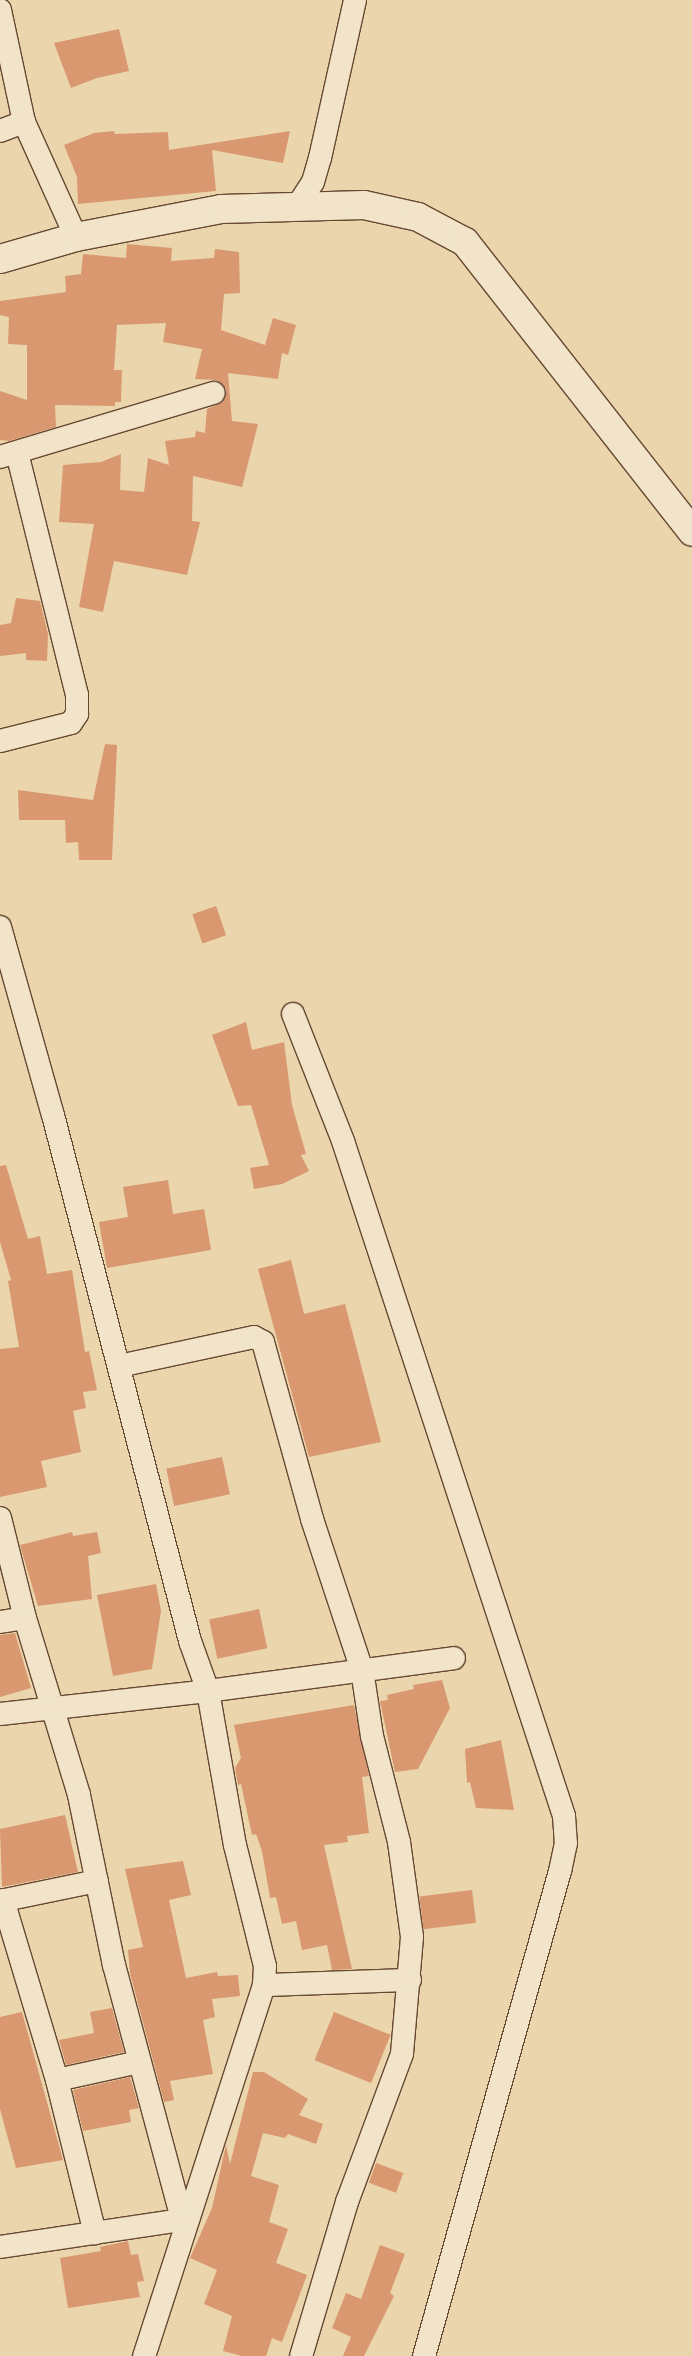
<!DOCTYPE html>
<html>
<head>
<meta charset="utf-8">
<style>
  body { margin:0 }
  #map { position:relative; width:692px; height:2356px; overflow:hidden; background:#ead5ac; font-family:"EB Garamond",serif }
  div>[style] { position:absolute }
  .building>* { inset:0; background:#d9986f; transform-origin:0 0 }
  .roads { filter:drop-shadow(1px 0 #674832) drop-shadow(-1px 0 #674832) drop-shadow(0 1px #674832) drop-shadow(0 -1px #674832) }
  .minor>* { height:22px; margin:-11px; padding:0 11px; transform-origin:11px; border-radius:11px; background:#f1e4c9 }
  .tertiary>* { height:28px; margin:-14px; padding:0 14px; transform-origin:14px; border-radius:14px; background:#f1e4c9 }
  span { translate:-50% -50%; white-space:nowrap; text-align:center; line-height:1.15; -webkit-text-stroke:4px #f1e4c9; paint-order:stroke }
</style>
</head>
<body>
<div id="map">
  <div class="building">
    <i style="clip-path:polygon(119px 29px,129px 71px,97px 78px,71px 88px,54px 43px)"></i>
    <i style="clip-path:polygon(114px 131px,115px 134px,168px 132px,169px 150px,290px 131px,283px 163px,212px 150px,216px 191px,78px 204px,77px 177px,64px 145px,94px 133px)"></i>
    <i style="clip-path:polygon(127px 244px,172px 248px,171px 261px,214px 258px,215px 249px,239px 252px,240px 293px,224px 294px,221px 330px,265px 345px,273px 318px,296px 325px,288px 355px,282px 353px,278px 379px,228px 373px,232px 421px,258px 424px,242px 487px,193px 476px,192px 521px,200px 522px,187px 575px,114px 561px,103px 612px,79px 607px,94px 524px,59px 522px,63px 465px,101px 462px,121px 454px,120px 490px,144px 492px,148px 458px,169px 465px,165px 441px,195px 437px,196px 431px,205px 433px,207px 409px,223px 402px,226px 389px,217px 380px,195px 379px,202px 349px,163px 342px,166px 323px,117px 325px,114px 370px,122px 370px,121px 402px,115px 402px,115px 406px,55px 405px,56px 427px,9px 441px,0 440px,0 391px,27px 400px,27px 345px,8px 344px,9px 317px,0 315px,0 301px,66px 292px,65px 276px,81px 274px,83px 254px,126px 258px)"></i>
    <i style="clip-path:polygon(16px 598px,40px 601px,48px 634px,47px 661px,26px 660px,26px 653px,0 656px,0 625px,11px 623px)"></i>
    <i style="clip-path:polygon(105px 744px,117px 745px,112px 860px,79px 860px,78px 842px,66px 843px,65px 820px,19px 820px,18px 790px,93px 800px)"></i>
    <i style="left:216px;top:906px;width:31px;height:25px;rotate:71deg"></i>
    <i style="clip-path:polygon(246px 1022px,252px 1050px,284px 1042px,292px 1105px,306px 1154px,301px 1155px,309px 1171px,282px 1184px,254px 1189px,250px 1168px,269px 1165px,251px 1105px,238px 1106px,212px 1035px)"></i>
    <i style="clip-path:polygon(6px 1165px,28px 1239px,40px 1236px,47px 1274px,72px 1270px,85px 1352px,89px 1351px,97px 1390px,83px 1392px,86px 1408px,73px 1411px,81px 1452px,41px 1461px,47px 1487px,0 1497px,0 1349px,19px 1347px,8px 1281px,11px 1280px,0 1242px,0 1166px)"></i>
    <i style="clip-path:polygon(168px 1180px,173px 1214px,204px 1209px,211px 1250px,107px 1268px,99px 1222px,128px 1217px,123px 1187px)"></i>
    <i style="clip-path:polygon(291px 1260px,304px 1314px,345px 1304px,381px 1442px,309px 1457px,258px 1269px)"></i>
    <i style="left:222px;top:1457px;width:38px;height:57px;rotate:78deg"></i>
    <i style="clip-path:polygon(72px 1532px,73px 1536px,97px 1532px,101px 1553px,88px 1556px,92px 1599px,38px 1606px,20px 1545px)"></i>
    <i style="clip-path:polygon(156px 1584px,161px 1611px,152px 1669px,113px 1676px,97px 1595px)"></i>
    <i style="left:259px;top:1609px;width:40px;height:51px;rotate:78deg"></i>
    <i style="clip-path:polygon(15px 1633px,31px 1688px,0 1697px,0 1635px)"></i>
    <i style="clip-path:polygon(442px 1680px,450px 1708px,418px 1769px,395px 1772px,380px 1701px,388px 1700px,387px 1695px,414px 1689px,413px 1685px)"></i>
    <i style="clip-path:polygon(354px 1705px,369px 1776px,362px 1777px,369px 1833px,347px 1836px,348px 1842px,324px 1845px,352px 1969px,332px 1970px,327px 1945px,302px 1950px,296px 1921px,282px 1924px,276px 1897px,270px 1898px,262px 1851px,256px 1834px,252px 1835px,241px 1784px,238px 1785px,235px 1768px,241px 1758px,234px 1725px)"></i>
    <i style="clip-path:polygon(501px 1740px,514px 1810px,476px 1808px,470px 1782px,467px 1783px,465px 1749px)"></i>
    <i style="clip-path:polygon(65px 1815px,78px 1872px,2px 1887px,0 1829px)"></i>
    <i style="clip-path:polygon(183px 1861px,191px 1895px,169px 1900px,186px 1978px,217px 1972px,218px 1976px,238px 1975px,240px 1996px,212px 1999px,215px 2017px,203px 2020px,213px 2074px,170px 2081px,174px 2100px,164px 2102px,130px 1973px,128px 1950px,143px 1947px,125px 1869px)"></i>
    <i style="left:472px;top:1890px;width:33px;height:53px;rotate:83deg"></i>
    <i style="clip-path:polygon(112px 2008px,124px 2052px,66px 2065px,59px 2040px,94px 2033px,90px 2012px)"></i>
    <i style="clip-path:polygon(22px 2012px,63px 2160px,16px 2168px,0 2109px,0 2017px)"></i>
    <i style="left:334px;top:2012px;width:61px;height:52px;rotate:22deg"></i>
    <i style="clip-path:polygon(253px 2072px,264px 2072px,308px 2099px,299px 2115px,323px 2124px,316px 2144px,288px 2134px,285px 2138px,263px 2133px,251px 2176px,279px 2185px,269px 2222px,288px 2229px,276px 2263px,307px 2275px,282px 2342px,272px 2338px,266px 2356px,242px 2356px,223px 2351px,232px 2316px,204px 2304px,217px 2270px,190px 2258px,212px 2208px,226px 2145px,230px 2164px)"></i>
    <i style="clip-path:polygon(130px 2077px,139px 2108px,129px 2110px,131px 2122px,83px 2131px,73px 2090px)"></i>
    <i style="left:376px;top:2163px;width:29px;height:21px;rotate:20deg"></i>
    <i style="clip-path:polygon(128px 2241px,131px 2255px,138px 2254px,144px 2281px,137px 2282px,140px 2297px,68px 2308px,60px 2258px,101px 2251px,100px 2247px)"></i>
    <i style="clip-path:polygon(380px 2245px,405px 2254px,390px 2293px,394px 2296px,364px 2356px,343px 2356px,351px 2337px,332px 2328px,346px 2293px,361px 2299px)"></i>
  </div>
  <div class="roads">
    <div class="minor">
      <i style="left:0;top:10px;width:115px;rotate:77.9deg"></i>
      <i style="left:0;top:131px;width:26px;rotate:-21deg"></i>
      <i style="left:24px;top:122px;width:126px;rotate:65.7deg"></i>
      <i style="left:298px;top:205px;width:27px;rotate:-57deg"></i>
      <i style="left:313px;top:182px;width:25px;rotate:-74deg"></i>
      <i style="left:320px;top:158px;width:162px;rotate:-77.5deg"></i>
      <i style="left:0;top:457px;width:223px;rotate:-16.7deg"></i>
      <i style="left:0;top:741px;width:73px;rotate:-14.2deg"></i>
      <i style="left:71px;top:723px;width:11px;rotate:-56deg"></i>
      <i style="left:77px;top:714px;width:19px;rotate:-90deg"></i>
      <i style="left:77px;top:695px;width:250px;rotate:-103.9deg"></i>
      <i style="left:0;top:927px;width:195px;rotate:74.3deg"></i>
      <i style="left:53px;top:1115px;width:544px;rotate:75.4deg"></i>
      <i style="left:190px;top:1641px;width:53px;rotate:70.2deg"></i>
      <i style="left:208px;top:1691px;width:156px;rotate:80.1deg"></i>
      <i style="left:235px;top:1845px;width:125px;rotate:76.1deg"></i>
      <i style="left:265px;top:1966px;width:19px;rotate:93deg"></i>
      <i style="left:264px;top:1985px;width:390px;rotate:107.9deg"></i>
      <i style="left:293px;top:1014px;width:136px;rotate:68.5deg"></i>
      <i style="left:343px;top:1141px;width:710px;rotate:71.87deg"></i>
      <i style="left:564px;top:1816px;width:27px;rotate:86deg"></i>
      <i style="left:566px;top:1843px;width:29px;rotate:102deg"></i>
      <i style="left:560px;top:1871px;width:504px;rotate:105.66deg"></i>
      <i style="left:119px;top:1366px;width:138px;rotate:-12.1deg"></i>
      <i style="left:254px;top:1337px;width:10px;rotate:29deg"></i>
      <i style="left:263px;top:1342px;width:184px;rotate:74.5deg"></i>
      <i style="left:312px;top:1519px;width:159px;rotate:71.7deg"></i>
      <i style="left:362px;top:1670px;width:67px;rotate:81.4deg"></i>
      <i style="left:372px;top:1736px;width:109px;rotate:75.7deg"></i>
      <i style="left:399px;top:1842px;width:96px;rotate:82.2deg"></i>
      <i style="left:412px;top:1937px;width:117px;rotate:94.9deg"></i>
      <i style="left:402px;top:2054px;width:158px;rotate:110.4deg"></i>
      <i style="left:347px;top:2202px;width:161px;rotate:106.6deg"></i>
      <i style="left:0;top:1518px;width:103px;rotate:76deg"></i>
      <i style="left:25px;top:1618px;width:185px;rotate:73deg"></i>
      <i style="left:79px;top:1795px;width:174px;rotate:78.4deg"></i>
      <i style="left:114px;top:1965px;width:263px;rotate:75deg"></i>
      <i style="left:0;top:1622px;width:25px;rotate:-9deg"></i>
      <i style="left:0;top:1714px;width:209px;rotate:-6.3deg"></i>
      <i style="left:208px;top:1691px;width:248px;rotate:-7.6deg"></i>
      <i style="left:3px;top:1900px;width:188px;rotate:73.3deg"></i>
      <i style="left:57px;top:2080px;width:158px;rotate:76.1deg"></i>
      <i style="left:0;top:1901px;width:99px;rotate:-11.7deg"></i>
      <i style="left:264px;top:1985px;width:146px;rotate:-2deg"></i>
      <i style="left:57px;top:2080px;width:84px;rotate:-12.4deg"></i>
      <i style="left:0;top:2247px;width:190px;rotate:-8.5deg"></i>
    </div>
    <div class="tertiary">
      <i style="left:0;top:259px;width:79px;rotate:-16.1deg"></i>
      <i style="left:76px;top:237px;width:148px;rotate:-10.9deg"></i>
      <i style="left:221px;top:209px;width:143px;rotate:-1.6deg"></i>
      <i style="left:364px;top:205px;width:55px;rotate:12.5deg"></i>
      <i style="left:418px;top:217px;width:53px;rotate:28deg"></i>
      <i style="left:465px;top:242px;width:368px;rotate:51.9deg"></i>
    </div>
  </div>
</div>
</body>
</html>
